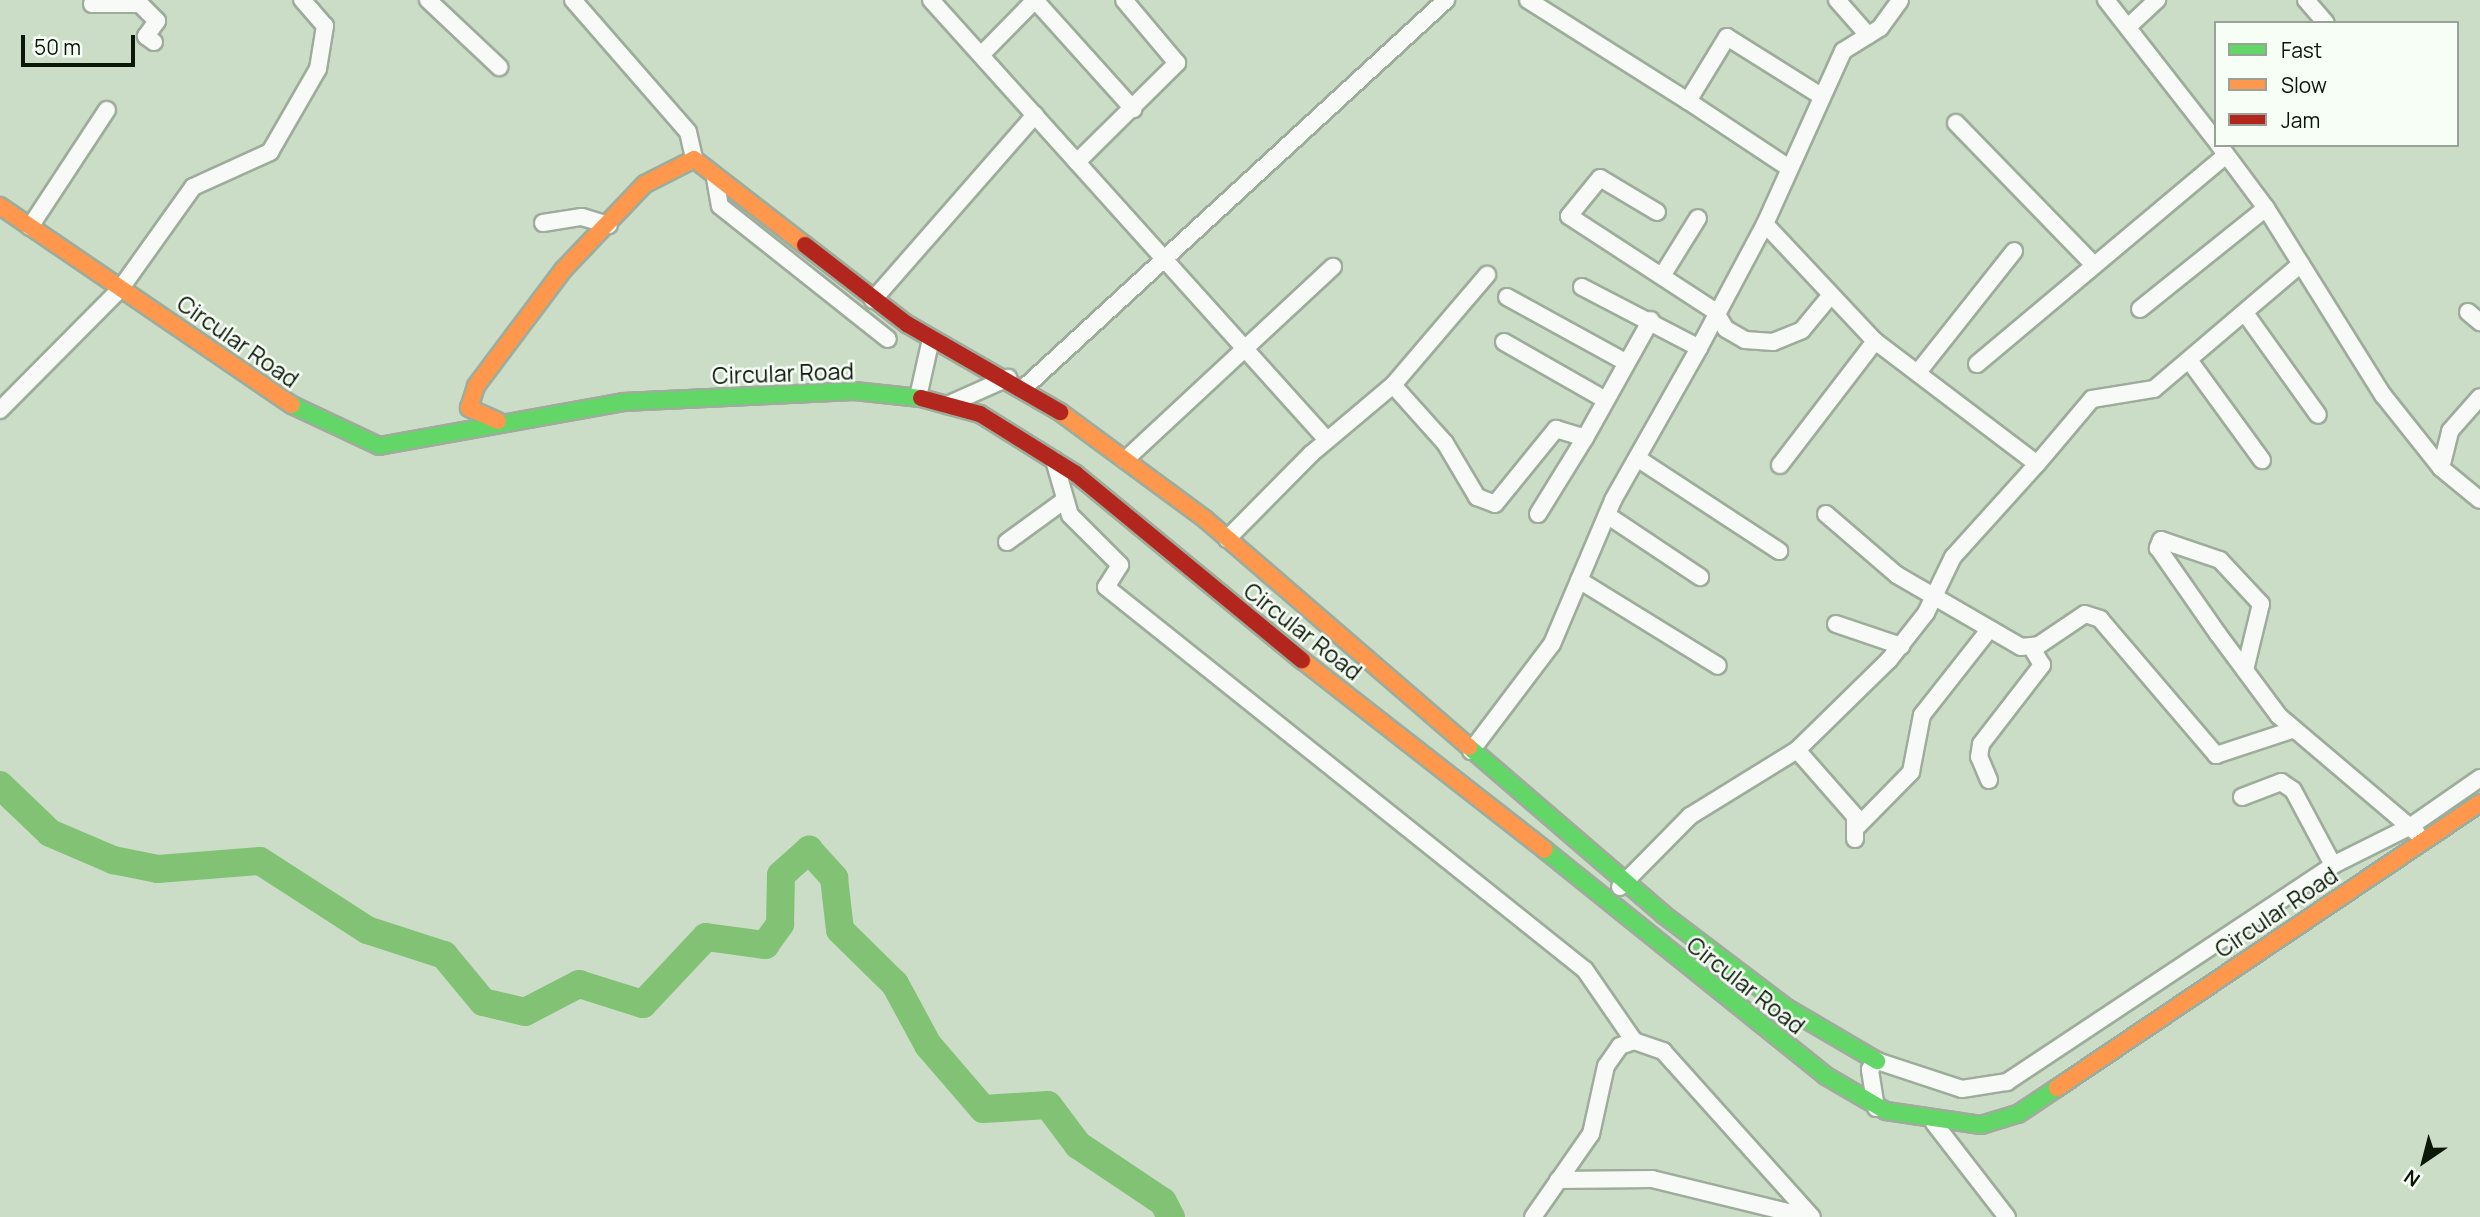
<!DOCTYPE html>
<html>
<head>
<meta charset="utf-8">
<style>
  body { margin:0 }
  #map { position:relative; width:2480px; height:1217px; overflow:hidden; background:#cbddc7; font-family:Manrope,sans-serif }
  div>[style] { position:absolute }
  .river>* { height:28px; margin:-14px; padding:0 14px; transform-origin:14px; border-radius:14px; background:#82c275 }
  .roads { filter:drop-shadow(2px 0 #9eac9b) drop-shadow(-2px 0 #9eac9b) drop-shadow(0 2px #9eac9b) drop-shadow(0 -2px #9eac9b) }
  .street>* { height:16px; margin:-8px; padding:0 8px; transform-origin:8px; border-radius:8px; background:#f7faf7 }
  .fast>* { height:16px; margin:-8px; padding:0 8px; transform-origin:8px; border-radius:8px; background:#63d668 }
  .slow>* { height:16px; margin:-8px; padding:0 8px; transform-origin:8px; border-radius:8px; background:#ff974d }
  .jam>* { height:16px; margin:-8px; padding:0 8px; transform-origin:8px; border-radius:8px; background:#b3261e }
  span { translate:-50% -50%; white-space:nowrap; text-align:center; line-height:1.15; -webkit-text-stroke:5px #f7fef6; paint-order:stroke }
  .street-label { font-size:23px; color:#0b1709 }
  .legend { position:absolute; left:2214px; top:21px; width:245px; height:126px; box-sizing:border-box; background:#f7fef6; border:2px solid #99a297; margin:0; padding:9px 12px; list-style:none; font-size:21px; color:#0b1709 }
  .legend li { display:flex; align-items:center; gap:14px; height:35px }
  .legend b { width:35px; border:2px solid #99a297 }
  .north { position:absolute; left:2389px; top:1126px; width:70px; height:70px; -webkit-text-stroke:5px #f7fef6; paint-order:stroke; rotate:215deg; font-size:19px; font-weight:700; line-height:28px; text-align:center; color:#0b1709 }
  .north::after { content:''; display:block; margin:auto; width:24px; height:32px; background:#0b1709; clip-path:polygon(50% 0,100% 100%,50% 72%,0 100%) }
  .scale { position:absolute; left:21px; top:35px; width:114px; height:32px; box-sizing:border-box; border:4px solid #0b1709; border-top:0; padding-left:9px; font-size:21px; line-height:24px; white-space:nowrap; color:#0b1709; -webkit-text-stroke:5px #f7fef6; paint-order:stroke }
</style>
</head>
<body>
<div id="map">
  <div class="river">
    <i style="left:0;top:785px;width:69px;rotate:43.8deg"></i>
    <i style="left:50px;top:833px;width:69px;rotate:23.2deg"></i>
    <i style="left:113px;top:860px;width:46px;rotate:11.3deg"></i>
    <i style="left:158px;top:869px;width:102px;rotate:-4.5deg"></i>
    <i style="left:260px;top:861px;width:127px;rotate:32.8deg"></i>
    <i style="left:367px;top:930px;width:81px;rotate:18deg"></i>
    <i style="left:444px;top:955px;width:61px;rotate:50.3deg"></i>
    <i style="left:483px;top:1002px;width:43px;rotate:13.4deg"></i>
    <i style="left:525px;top:1012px;width:61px;rotate:-27.4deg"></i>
    <i style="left:579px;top:984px;width:67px;rotate:17.4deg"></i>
    <i style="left:643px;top:1004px;width:92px;rotate:-46.8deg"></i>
    <i style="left:706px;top:937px;width:60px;rotate:7.7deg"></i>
    <i style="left:765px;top:945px;width:26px;rotate:-54deg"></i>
    <i style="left:780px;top:924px;width:49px;rotate:-88.8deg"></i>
    <i style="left:781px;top:875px;width:38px;rotate:-42deg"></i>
    <i style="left:809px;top:850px;width:38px;rotate:48deg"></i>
    <i style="left:834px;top:878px;width:52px;rotate:83.4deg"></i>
    <i style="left:840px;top:930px;width:77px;rotate:44.5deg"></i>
    <i style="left:895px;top:984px;width:69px;rotate:61.6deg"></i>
    <i style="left:928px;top:1045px;width:84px;rotate:49.3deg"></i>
    <i style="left:983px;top:1109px;width:65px;rotate:-3.5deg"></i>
    <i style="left:1048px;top:1105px;width:50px;rotate:53.1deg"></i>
    <i style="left:1078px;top:1145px;width:102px;rotate:33.8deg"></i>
    <i style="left:1163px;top:1202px;width:17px;rotate:62deg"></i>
  </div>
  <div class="roads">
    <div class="street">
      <i style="left:428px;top:0;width:98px;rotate:43.3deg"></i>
      <i style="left:573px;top:0;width:175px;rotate:48.9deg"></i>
      <i style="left:688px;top:132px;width:28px;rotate:77deg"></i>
      <i style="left:931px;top:0;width:592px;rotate:48.01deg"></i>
      <i style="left:1035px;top:0;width:147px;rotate:48deg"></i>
      <i style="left:1528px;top:0;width:189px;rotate:32.3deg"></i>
      <i style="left:1837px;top:0;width:47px;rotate:48.5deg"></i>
      <i style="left:2106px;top:0;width:179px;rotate:52deg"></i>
      <i style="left:2306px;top:0;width:30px;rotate:49deg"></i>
      <i style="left:92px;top:4px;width:48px"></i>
      <i style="left:140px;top:4px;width:24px;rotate:45deg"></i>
      <i style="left:157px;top:21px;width:19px;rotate:126deg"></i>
      <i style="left:146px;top:36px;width:10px;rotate:37deg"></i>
      <i style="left:2128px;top:27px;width:40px;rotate:-43deg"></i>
      <i style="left:981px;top:55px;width:77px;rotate:-45.5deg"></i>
      <i style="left:1956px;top:123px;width:194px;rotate:45.8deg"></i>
      <i style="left:2219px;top:145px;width:79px;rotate:53.3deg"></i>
      <i style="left:2266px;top:208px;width:221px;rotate:58deg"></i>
      <i style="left:2383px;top:395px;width:93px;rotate:51.5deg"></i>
      <i style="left:2441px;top:468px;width:50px;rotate:39.4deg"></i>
      <i style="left:1077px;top:162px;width:141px;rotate:-44.7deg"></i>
      <i style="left:1177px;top:63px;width:82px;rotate:-130.1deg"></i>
      <i style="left:1789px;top:168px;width:121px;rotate:-146.4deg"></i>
      <i style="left:1688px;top:101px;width:75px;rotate:-58.6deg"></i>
      <i style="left:1727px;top:37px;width:111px;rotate:32.1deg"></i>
      <i style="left:715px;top:178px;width:28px;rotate:80deg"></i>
      <i style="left:720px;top:206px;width:214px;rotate:38.4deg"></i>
      <i style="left:1657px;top:212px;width:66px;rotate:-149.2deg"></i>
      <i style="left:1600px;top:178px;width:49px;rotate:129.2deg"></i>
      <i style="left:1569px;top:216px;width:174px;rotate:33.1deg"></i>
      <i style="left:1715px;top:311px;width:21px;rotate:59deg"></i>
      <i style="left:1726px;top:329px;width:22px;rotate:30deg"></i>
      <i style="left:1745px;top:340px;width:28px;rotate:4deg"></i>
      <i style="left:1773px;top:342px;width:31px;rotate:-22deg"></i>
      <i style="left:1802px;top:330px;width:45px;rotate:-50.4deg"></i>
      <i style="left:543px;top:223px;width:39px;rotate:-9deg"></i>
      <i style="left:582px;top:217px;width:28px;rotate:17deg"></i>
      <i style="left:1765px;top:224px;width:161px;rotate:46.8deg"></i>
      <i style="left:1875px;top:341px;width:203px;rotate:37.2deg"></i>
      <i style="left:2037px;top:464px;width:85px;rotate:-49.8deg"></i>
      <i style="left:2092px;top:399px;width:63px;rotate:-9.2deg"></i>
      <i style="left:2154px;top:389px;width:193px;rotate:-40.4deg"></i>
      <i style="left:30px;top:227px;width:140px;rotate:-56.7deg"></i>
      <i style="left:1662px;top:276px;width:68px;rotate:-58.2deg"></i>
      <i style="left:1582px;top:287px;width:132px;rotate:27.5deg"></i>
      <i style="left:1699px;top:348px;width:140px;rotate:-62deg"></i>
      <i style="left:1765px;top:224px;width:190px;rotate:-65.7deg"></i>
      <i style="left:1843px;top:51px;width:44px;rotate:-31.9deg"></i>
      <i style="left:1880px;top:28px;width:34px;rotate:-54deg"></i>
      <i style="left:1507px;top:297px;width:135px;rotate:28.8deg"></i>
      <i style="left:873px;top:300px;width:246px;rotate:-48.8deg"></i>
      <i style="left:2140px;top:309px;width:161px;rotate:-38.7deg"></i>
      <i style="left:2468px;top:312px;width:16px;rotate:40deg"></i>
      <i style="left:2245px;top:313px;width:125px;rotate:54.4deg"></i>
      <i style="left:1504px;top:342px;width:115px;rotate:29.7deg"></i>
      <i style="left:2189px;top:360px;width:124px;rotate:53.9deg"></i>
      <i style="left:1977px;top:364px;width:325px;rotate:-40deg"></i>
      <i style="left:1919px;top:371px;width:153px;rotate:-51.6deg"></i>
      <i style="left:1393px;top:385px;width:78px;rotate:48.1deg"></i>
      <i style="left:1445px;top:443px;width:63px;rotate:59.3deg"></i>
      <i style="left:1477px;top:497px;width:19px;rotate:21deg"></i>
      <i style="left:1495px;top:504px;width:97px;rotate:-50.9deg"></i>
      <i style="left:1556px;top:429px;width:30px;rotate:17deg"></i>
      <i style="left:1585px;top:438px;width:135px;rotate:-60.8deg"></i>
      <i style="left:1025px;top:387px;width:572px;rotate:-42.59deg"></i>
      <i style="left:918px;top:397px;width:59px;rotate:-77.4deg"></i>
      <i style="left:947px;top:405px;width:67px;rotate:-23.9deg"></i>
      <i style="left:0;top:410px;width:172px;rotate:-45.2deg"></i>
      <i style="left:121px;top:288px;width:124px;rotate:-54.5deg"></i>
      <i style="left:193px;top:187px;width:85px;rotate:-24.4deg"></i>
      <i style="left:270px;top:152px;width:96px;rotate:-60deg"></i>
      <i style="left:318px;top:69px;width:44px;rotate:-80.8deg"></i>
      <i style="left:325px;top:26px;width:35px;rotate:-131deg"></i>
      <i style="left:1637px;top:458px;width:170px;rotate:33.2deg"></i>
      <i style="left:1054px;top:460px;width:57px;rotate:73.8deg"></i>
      <i style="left:1070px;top:515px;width:71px;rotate:45deg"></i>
      <i style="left:1120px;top:565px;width:26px;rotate:122deg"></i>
      <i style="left:1106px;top:587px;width:613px;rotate:38.65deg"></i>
      <i style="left:1585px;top:970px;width:86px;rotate:55.4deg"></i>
      <i style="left:1125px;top:460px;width:284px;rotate:-42.9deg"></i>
      <i style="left:1780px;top:465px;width:156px;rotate:-52.5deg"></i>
      <i style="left:2441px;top:468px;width:38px;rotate:-76deg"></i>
      <i style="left:2450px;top:431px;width:45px;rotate:-48.6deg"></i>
      <i style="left:1538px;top:514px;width:89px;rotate:-58.3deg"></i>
      <i style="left:1826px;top:514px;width:94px;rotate:40.7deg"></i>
      <i style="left:1897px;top:575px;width:143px;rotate:30.1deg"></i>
      <i style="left:2021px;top:647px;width:18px;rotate:-6deg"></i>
      <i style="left:2039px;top:645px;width:55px;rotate:-34deg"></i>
      <i style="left:2085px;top:614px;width:16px;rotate:18deg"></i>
      <i style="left:2100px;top:619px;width:179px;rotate:49.5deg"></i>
      <i style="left:2216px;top:755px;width:80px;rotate:-18.2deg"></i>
      <i style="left:1607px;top:515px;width:112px;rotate:33.7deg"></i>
      <i style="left:1227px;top:539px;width:120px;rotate:-45.3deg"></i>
      <i style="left:1311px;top:454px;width:107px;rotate:-40.1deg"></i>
      <i style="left:1393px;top:385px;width:145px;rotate:-49.5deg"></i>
      <i style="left:1007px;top:542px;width:68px;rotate:-36deg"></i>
      <i style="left:1579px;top:580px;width:163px;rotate:31.7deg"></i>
      <i style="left:1836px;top:624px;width:69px;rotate:18.7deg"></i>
      <i style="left:2245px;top:670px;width:68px;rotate:-76.4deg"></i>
      <i style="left:2261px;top:604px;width:60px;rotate:-133deg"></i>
      <i style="left:2220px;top:560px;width:62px;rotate:-161.3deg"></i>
      <i style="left:2161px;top:540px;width:9px;rotate:111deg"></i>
      <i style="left:2158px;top:548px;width:105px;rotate:55.1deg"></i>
      <i style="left:2218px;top:634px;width:102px;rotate:53.4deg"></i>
      <i style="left:2279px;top:716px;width:181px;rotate:40.3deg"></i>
      <i style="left:1797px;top:750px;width:88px;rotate:48.7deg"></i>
      <i style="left:1855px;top:816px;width:23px;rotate:90deg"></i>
      <i style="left:1471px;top:751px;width:134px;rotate:-52.9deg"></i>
      <i style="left:1552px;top:644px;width:156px;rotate:-67deg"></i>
      <i style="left:1613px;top:500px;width:175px;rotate:-60.5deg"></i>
      <i style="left:1989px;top:780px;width:25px;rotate:-113deg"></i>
      <i style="left:1979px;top:757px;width:13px;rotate:-81deg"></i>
      <i style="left:1981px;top:744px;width:100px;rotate:-52.3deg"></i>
      <i style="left:2042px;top:665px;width:21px;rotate:-121deg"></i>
      <i style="left:2242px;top:797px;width:42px;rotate:-21deg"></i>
      <i style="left:2281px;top:782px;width:14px;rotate:34deg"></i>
      <i style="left:2293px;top:790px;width:85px;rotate:61.9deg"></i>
      <i style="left:1858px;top:826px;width:76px;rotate:-45.5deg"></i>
      <i style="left:1911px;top:772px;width:58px;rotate:-79.1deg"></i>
      <i style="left:1922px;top:715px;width:108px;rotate:-51.8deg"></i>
      <i style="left:1620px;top:887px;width:100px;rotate:-45.4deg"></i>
      <i style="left:1690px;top:816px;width:126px;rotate:-31.7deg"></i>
      <i style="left:1797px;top:750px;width:129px;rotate:-44.4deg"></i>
      <i style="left:1889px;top:660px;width:60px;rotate:-51.8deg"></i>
      <i style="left:1926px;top:613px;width:62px;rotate:-64.3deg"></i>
      <i style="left:1953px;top:557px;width:125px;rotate:-47.9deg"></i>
      <i style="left:1876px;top:1108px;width:39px;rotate:-99deg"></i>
      <i style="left:1870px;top:1069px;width:11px;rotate:-49deg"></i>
      <i style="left:1877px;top:1061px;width:89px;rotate:18.2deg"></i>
      <i style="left:1962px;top:1089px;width:46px;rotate:-8.8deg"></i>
      <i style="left:2007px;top:1082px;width:392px;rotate:-33.6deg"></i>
      <i style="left:2333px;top:865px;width:87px;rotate:-26.6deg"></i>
      <i style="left:2411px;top:826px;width:84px;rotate:-34.8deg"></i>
      <i style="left:1934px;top:1123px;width:119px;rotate:52.2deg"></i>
      <i style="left:1558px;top:1180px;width:94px;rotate:-0.6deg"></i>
      <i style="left:1652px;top:1179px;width:161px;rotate:13.7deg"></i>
      <i style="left:1533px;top:1217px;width:101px;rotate:-55.1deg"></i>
      <i style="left:1591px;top:1134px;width:70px;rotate:-77.6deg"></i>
      <i style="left:1606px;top:1066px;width:24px;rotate:-55deg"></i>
      <i style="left:1620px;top:1046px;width:15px;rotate:-20deg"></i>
      <i style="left:1634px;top:1041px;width:31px;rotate:19deg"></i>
      <i style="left:1663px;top:1051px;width:223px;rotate:48.1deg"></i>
    </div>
    <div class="fast">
      <i style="left:292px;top:405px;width:96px;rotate:25.2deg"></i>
      <i style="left:379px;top:446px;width:248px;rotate:-10.2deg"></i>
      <i style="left:623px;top:402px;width:231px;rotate:-2.7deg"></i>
      <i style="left:854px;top:391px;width:67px;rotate:6deg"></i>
      <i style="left:1469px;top:747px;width:257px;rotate:40.7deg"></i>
      <i style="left:1664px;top:915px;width:152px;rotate:37.2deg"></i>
      <i style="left:1785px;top:1007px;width:107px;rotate:30.4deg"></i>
      <i style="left:1545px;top:850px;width:361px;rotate:38.8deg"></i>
      <i style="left:1826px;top:1076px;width:69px;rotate:30.3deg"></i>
      <i style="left:1886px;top:1111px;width:96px;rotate:8.4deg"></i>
      <i style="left:1981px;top:1125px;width:39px;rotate:-17deg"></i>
      <i style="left:2018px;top:1114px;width:47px;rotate:-33.7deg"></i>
    </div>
    <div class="slow">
      <i style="left:0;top:206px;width:353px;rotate:34.3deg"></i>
      <i style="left:1060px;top:412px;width:180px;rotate:36.4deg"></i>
      <i style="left:1205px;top:519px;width:349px;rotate:40.8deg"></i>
      <i style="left:498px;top:421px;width:32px;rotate:-156deg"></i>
      <i style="left:469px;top:408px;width:23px;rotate:-72deg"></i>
      <i style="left:476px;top:386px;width:145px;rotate:-53.1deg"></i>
      <i style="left:563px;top:270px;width:119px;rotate:-46.4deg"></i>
      <i style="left:645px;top:184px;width:55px;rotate:-27deg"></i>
      <i style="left:694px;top:159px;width:140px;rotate:37.8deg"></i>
      <i style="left:1302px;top:660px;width:308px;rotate:38deg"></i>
      <i style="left:2057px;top:1088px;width:510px;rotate:-33.97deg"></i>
    </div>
    <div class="jam">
      <i style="left:805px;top:245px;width:129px;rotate:37.8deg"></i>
      <i style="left:907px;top:324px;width:177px;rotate:29.9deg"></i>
      <i style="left:921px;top:398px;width:61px;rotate:15.2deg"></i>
      <i style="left:980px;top:414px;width:113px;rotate:32deg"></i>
      <i style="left:1076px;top:474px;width:293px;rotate:39.5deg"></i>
    </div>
  </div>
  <div class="street-label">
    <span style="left:238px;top:341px;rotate:35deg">Circular Road</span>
    <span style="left:783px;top:373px;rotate:-2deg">Circular Road</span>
    <span style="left:1303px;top:631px;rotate:38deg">Circular Road</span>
    <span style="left:2276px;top:912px;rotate:-34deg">Circular Road</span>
    <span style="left:1746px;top:985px;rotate:38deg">Circular Road</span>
  </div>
  <ul class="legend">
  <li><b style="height:9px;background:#63d668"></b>Fast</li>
  <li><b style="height:9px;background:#ff974d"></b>Slow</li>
  <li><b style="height:9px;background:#b3261e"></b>Jam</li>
  </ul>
  <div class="north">N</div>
  <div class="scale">50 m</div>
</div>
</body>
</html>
